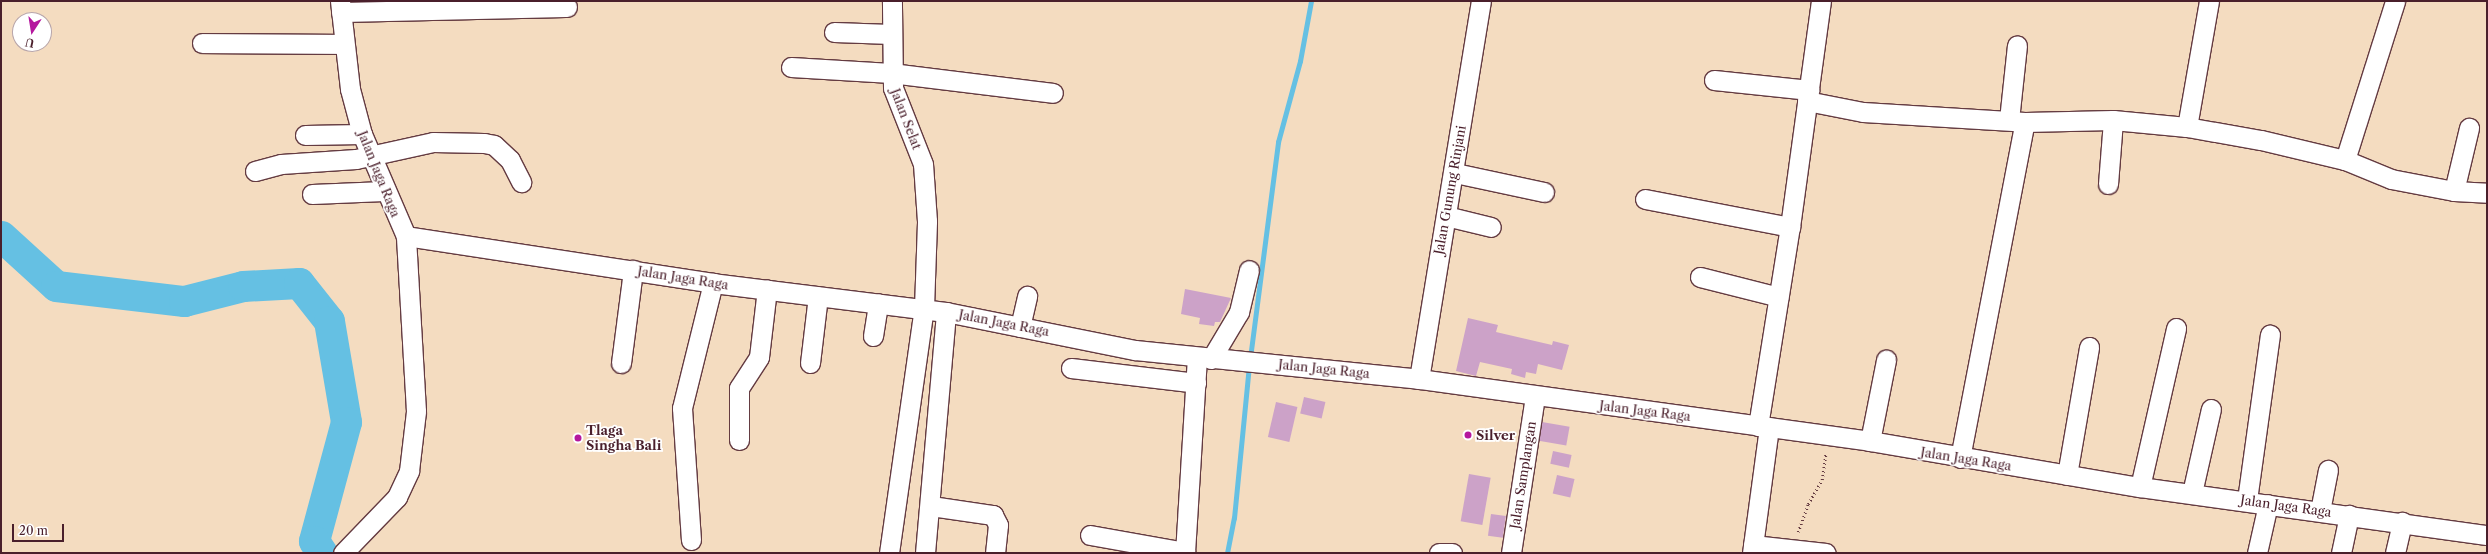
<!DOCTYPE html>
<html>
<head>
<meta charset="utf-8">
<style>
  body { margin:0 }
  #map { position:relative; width:2488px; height:554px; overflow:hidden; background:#f4dcc0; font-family:"Libre Caslon Text",serif }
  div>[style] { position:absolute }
  .stream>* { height:5px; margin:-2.5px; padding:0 2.5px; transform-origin:2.5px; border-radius:2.5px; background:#65c0e3 }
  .river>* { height:31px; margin:-15.5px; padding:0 15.5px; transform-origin:15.5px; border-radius:15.5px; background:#65c0e3 }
  .building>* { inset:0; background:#cca2c8; transform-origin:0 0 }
  .path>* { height:2.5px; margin-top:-1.25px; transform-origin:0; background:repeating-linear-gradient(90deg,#643b41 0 1px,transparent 0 4px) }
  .roads { filter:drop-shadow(1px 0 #643b41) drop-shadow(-1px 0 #643b41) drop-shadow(0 1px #643b41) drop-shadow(0 -1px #643b41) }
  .minor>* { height:19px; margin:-9.5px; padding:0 9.5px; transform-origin:9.5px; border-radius:9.5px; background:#fff }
  .dots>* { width:11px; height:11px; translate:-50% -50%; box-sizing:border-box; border:2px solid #fff; border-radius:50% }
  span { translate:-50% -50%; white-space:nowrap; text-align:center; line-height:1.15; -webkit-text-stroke:3.5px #fff; paint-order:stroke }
  .street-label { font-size:13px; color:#4a1f2b }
  .poi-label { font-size:13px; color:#4a1f2b; font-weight:700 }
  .left { translate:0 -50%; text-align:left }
  .frame { position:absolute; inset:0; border:2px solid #4a1f2b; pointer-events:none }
  .north { position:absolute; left:12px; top:12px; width:40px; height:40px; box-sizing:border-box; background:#fff; border:1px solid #b7a5aa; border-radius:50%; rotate:192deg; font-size:11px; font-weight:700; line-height:16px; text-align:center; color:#4a1f2b }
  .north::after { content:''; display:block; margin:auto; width:14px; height:18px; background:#b5179e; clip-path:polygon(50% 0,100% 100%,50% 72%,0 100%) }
  .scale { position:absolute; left:12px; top:524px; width:52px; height:18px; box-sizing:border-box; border:2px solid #4a1f2b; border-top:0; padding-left:5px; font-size:12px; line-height:14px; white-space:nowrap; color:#4a1f2b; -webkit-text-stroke:3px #fff; paint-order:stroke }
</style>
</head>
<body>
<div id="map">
  <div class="stream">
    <i style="left:1250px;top:358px;width:218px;rotate:-82.6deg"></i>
    <i style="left:1278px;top:142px;width:84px;rotate:-74.8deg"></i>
    <i style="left:1300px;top:61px;width:61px;rotate:-79.6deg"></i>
    <i style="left:1227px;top:553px;width:36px;rotate:-79deg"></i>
    <i style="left:1234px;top:518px;width:153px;rotate:-84.4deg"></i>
  </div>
  <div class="river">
    <i style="left:1px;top:236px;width:74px;rotate:42.3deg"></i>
    <i style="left:56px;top:286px;width:129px;rotate:6.7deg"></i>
    <i style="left:184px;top:301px;width:61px;rotate:-14.3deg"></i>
    <i style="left:243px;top:286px;width:56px;rotate:-3.1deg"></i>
    <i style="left:299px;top:283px;width:48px;rotate:51.7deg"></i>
    <i style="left:329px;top:321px;width:102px;rotate:80.4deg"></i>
    <i style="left:346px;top:422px;width:123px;rotate:105.1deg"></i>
    <i style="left:314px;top:541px;width:14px;rotate:56deg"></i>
  </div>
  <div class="building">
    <i style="clip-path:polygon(1185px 289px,1231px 298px,1220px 322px,1215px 322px,1214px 326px,1199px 324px,1200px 318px,1181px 314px)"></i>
    <i style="clip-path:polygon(1468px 318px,1498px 325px,1496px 332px,1552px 345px,1553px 341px,1569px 345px,1562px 370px,1538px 364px,1536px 374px,1526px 372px,1525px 378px,1511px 374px,1512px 369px,1480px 362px,1476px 376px,1456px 371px)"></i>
    <i style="left:1304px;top:397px;width:22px;height:17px;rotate:13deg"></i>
    <i style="left:1276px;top:402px;width:22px;height:36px;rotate:13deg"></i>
    <i style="left:1542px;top:422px;width:28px;height:19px;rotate:10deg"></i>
    <i style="left:1553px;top:451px;width:19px;height:13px;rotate:12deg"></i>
    <i style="left:1469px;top:474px;width:22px;height:48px;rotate:10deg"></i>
    <i style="left:1557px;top:475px;width:18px;height:19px;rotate:13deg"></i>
    <i style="left:1491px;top:514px;width:15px;height:22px;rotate:8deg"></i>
  </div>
  <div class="path">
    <i style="left:1798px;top:532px;width:30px;rotate:-70deg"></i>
    <i style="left:1808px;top:504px;width:28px;rotate:-60deg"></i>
    <i style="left:1822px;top:480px;width:27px;rotate:-82deg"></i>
  </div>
  <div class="roads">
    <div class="minor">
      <i style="left:340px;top:1px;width:89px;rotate:83.5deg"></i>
      <i style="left:350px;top:89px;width:47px;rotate:75.1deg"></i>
      <i style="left:362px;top:134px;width:111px;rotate:66.7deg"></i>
      <i style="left:406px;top:236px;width:311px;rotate:8.7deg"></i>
      <i style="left:713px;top:283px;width:235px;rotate:7.1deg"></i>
      <i style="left:946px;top:312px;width:193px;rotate:11.4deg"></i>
      <i style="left:1135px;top:350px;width:285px;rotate:5.8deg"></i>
      <i style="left:1419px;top:379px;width:455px;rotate:7.8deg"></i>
      <i style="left:1870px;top:441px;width:274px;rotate:9.7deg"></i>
      <i style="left:2140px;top:487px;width:350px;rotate:7.9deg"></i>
      <i style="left:341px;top:12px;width:226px;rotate:-1.3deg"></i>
      <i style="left:834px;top:32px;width:57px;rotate:2deg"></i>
      <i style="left:202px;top:43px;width:141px;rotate:0.4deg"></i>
      <i style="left:791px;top:67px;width:100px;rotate:3.4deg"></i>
      <i style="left:891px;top:73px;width:163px;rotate:7deg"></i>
      <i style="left:1714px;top:80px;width:96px;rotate:6deg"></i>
      <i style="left:1807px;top:101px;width:57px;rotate:11.1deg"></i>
      <i style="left:1863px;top:112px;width:162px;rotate:3.5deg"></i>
      <i style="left:2025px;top:122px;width:88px;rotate:-1.3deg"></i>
      <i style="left:2113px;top:120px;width:74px;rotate:5.4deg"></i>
      <i style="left:2187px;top:127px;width:75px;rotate:10deg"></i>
      <i style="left:2261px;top:140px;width:86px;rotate:13.4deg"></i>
      <i style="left:2345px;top:160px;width:50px;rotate:22.4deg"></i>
      <i style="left:2391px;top:179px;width:64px;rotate:10.8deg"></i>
      <i style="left:2454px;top:191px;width:33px;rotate:3deg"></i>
      <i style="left:2009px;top:120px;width:75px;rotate:-83.9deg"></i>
      <i style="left:2187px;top:127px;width:128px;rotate:-80.1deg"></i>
      <i style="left:305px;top:135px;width:57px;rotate:-1deg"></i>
      <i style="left:2345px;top:160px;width:167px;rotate:-72.5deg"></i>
      <i style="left:255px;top:171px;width:27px;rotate:-15deg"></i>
      <i style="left:281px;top:164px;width:75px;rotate:-3.8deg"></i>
      <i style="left:356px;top:159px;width:79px;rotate:-12.4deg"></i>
      <i style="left:433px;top:142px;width:51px;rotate:1.1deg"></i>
      <i style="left:484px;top:143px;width:10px;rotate:11deg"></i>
      <i style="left:494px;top:145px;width:22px;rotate:43deg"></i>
      <i style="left:510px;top:160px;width:25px;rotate:63deg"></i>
      <i style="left:1455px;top:173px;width:91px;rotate:12.1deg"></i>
      <i style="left:2108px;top:184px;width:64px;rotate:-85.5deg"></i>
      <i style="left:2454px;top:191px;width:65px;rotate:-76.6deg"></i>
      <i style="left:312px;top:194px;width:72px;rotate:-2.4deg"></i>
      <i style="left:1645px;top:199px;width:148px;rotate:10.9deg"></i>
      <i style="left:1446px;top:216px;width:46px;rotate:13.7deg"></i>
      <i style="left:1700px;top:277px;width:81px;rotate:14.2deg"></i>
      <i style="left:1020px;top:327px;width:32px;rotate:-77deg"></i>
      <i style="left:873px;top:336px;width:33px;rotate:-81deg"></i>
      <i style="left:1211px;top:359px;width:55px;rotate:-59.2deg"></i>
      <i style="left:1239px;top:312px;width:43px;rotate:-76.6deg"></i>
      <i style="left:621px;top:363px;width:94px;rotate:-82.6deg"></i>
      <i style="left:810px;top:363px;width:67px;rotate:-83.2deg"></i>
      <i style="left:1071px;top:368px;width:126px;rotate:6.8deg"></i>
      <i style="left:1419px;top:379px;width:383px;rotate:-80.7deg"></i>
      <i style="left:1758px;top:426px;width:202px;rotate:-80.9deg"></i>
      <i style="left:1790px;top:227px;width:228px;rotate:-82.2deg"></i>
      <i style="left:739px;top:440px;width:52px;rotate:-90deg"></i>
      <i style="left:739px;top:388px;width:37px;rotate:-57deg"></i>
      <i style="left:759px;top:357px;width:68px;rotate:-83.3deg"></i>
      <i style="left:1870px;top:441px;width:83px;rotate:-78.8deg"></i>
      <i style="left:1960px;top:458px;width:342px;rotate:-79.1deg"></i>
      <i style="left:2067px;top:475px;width:130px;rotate:-80.2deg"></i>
      <i style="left:2140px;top:487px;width:163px;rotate:-77.2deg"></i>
      <i style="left:2192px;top:493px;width:86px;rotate:-77.3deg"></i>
      <i style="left:2247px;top:500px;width:167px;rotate:-82.1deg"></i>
      <i style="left:931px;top:506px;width:63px;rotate:8.3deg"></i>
      <i style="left:993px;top:515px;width:11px;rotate:63deg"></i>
      <i style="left:998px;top:525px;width:28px;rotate:96deg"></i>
      <i style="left:2320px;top:511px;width:42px;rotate:-79deg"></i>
      <i style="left:1090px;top:535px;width:97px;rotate:10.1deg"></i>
      <i style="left:691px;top:540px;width:132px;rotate:-93.9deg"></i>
      <i style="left:682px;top:408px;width:129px;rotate:-76.1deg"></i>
      <i style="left:1753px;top:545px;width:73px;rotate:6.3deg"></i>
      <i style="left:343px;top:553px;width:78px;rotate:-46deg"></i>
      <i style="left:397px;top:497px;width:29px;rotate:-65deg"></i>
      <i style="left:409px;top:471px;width:60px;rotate:-83.3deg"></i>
      <i style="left:416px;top:411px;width:175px;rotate:-93.3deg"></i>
      <i style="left:889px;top:553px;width:247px;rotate:-81.9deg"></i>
      <i style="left:924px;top:308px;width:87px;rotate:-88deg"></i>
      <i style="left:927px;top:221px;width:57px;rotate:-94deg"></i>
      <i style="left:923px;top:164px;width:82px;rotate:-111.5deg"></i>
      <i style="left:893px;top:88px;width:87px;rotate:-90.7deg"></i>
      <i style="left:925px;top:553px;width:242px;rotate:-85deg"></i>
      <i style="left:1185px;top:553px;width:195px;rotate:-86.5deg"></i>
      <i style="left:1439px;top:553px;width:13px"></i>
      <i style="left:1511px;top:553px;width:159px;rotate:-81.3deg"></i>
      <i style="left:1752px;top:553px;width:127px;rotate:-82.3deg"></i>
      <i style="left:2257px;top:553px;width:50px;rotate:-77.3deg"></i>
      <i style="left:2341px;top:553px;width:39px;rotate:-78deg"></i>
      <i style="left:2395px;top:553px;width:32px;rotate:-77deg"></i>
    </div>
  </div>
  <div class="dots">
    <i style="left:1468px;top:435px;background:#b5179e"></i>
    <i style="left:578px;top:438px;background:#b5179e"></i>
  </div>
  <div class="street-label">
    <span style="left:906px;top:119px;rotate:69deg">Jalan Selat</span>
    <span style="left:379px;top:174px;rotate:68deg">Jalan Jaga Raga</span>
    <span style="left:1450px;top:190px;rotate:-80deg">Jalan Gunung Rinjani</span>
    <span style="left:683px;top:278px;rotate:9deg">Jalan Jaga Raga</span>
    <span style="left:1004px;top:323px;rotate:11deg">Jalan Jaga Raga</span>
    <span style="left:1324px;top:369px;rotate:6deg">Jalan Jaga Raga</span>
    <span style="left:1645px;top:411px;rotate:7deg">Jalan Jaga Raga</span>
    <span style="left:1966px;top:459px;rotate:9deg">Jalan Jaga Raga</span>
    <span style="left:1523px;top:475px;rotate:-81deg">Jalan Samplangan</span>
    <span style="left:2286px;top:506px;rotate:8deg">Jalan Jaga Raga</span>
  </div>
  <div class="poi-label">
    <span class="left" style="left:586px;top:438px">Tlaga<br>Singha Bali</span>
    <span class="left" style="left:1476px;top:435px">Silver</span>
  </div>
  <div class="frame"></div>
  <div class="north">U</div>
  <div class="scale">20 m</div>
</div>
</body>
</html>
